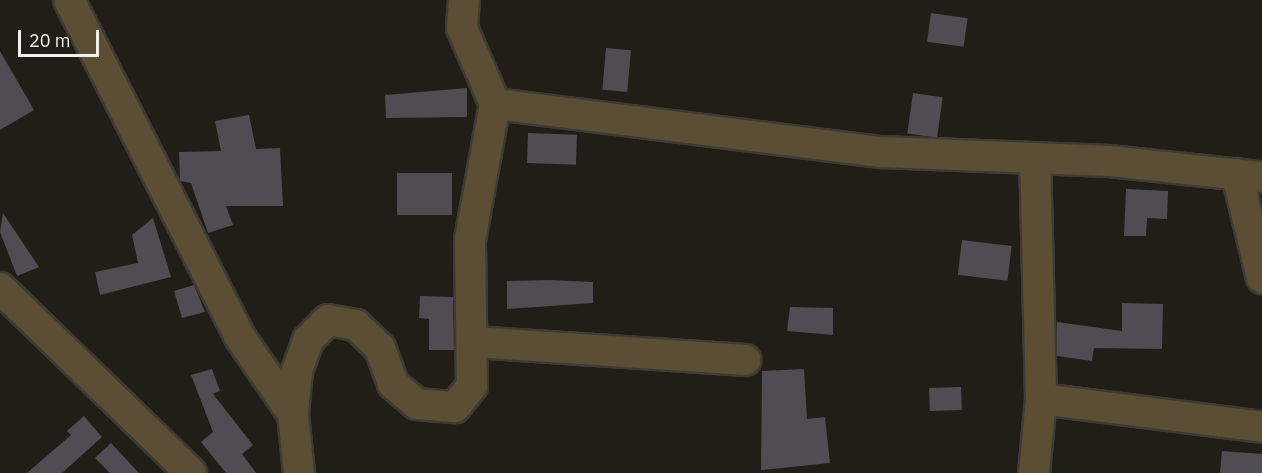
<!DOCTYPE html>
<html>
<head>
<meta charset="utf-8">
<style>
  body { margin:0 }
  #map { position:relative; width:1262px; height:473px; overflow:hidden; background:#201e16; font-family:"IBM Plex Sans",sans-serif }
  div>[style] { position:absolute }
  .building>* { inset:0; background:#514b53; transform-origin:0 0 }
  .roads { filter:drop-shadow(2px 0 #3d3b34) drop-shadow(-2px 0 #3d3b34) drop-shadow(0 2px #3d3b34) drop-shadow(0 -2px #3d3b34) }
  .minor>* { height:30px; margin:-15px; padding:0 15px; transform-origin:15px; border-radius:15px; background:#5b4e34 }
  span { translate:-50% -50%; white-space:nowrap; text-align:center; line-height:1.15; -webkit-text-stroke:4.5px #201e16; paint-order:stroke }
  .scale { position:absolute; left:18px; top:30px; width:81px; height:27px; box-sizing:border-box; border:3px solid #f1f0ea; border-top:0; padding-left:8px; font-size:18px; line-height:21px; white-space:nowrap; color:#f1f0ea; -webkit-text-stroke:4px #201e16; paint-order:stroke }
</style>
</head>
<body>
<div id="map">
  <div class="building">
    <i style="left:931px;top:13px;width:37px;height:29px;rotate:8deg"></i>
    <i style="left:606px;top:48px;width:25px;height:42px;rotate:5deg"></i>
    <i style="clip-path:polygon(0 51px,34px 110px,0 130px)"></i>
    <i style="clip-path:polygon(467px 88px,467px 117px,386px 118px,385px 95px)"></i>
    <i style="left:913px;top:93px;width:30px;height:41px;rotate:8deg"></i>
    <i style="clip-path:polygon(249px 115px,256px 149px,280px 148px,283px 206px,226px 206px,233px 225px,208px 233px,191px 183px,180px 181px,179px 152px,221px 151px,215px 121px)"></i>
    <i style="left:528px;top:133px;width:49px;height:30px;rotate:2deg"></i>
    <i style="left:397px;top:173px;width:55px;height:42px"></i>
    <i style="clip-path:polygon(1126px 189px,1168px 191px,1167px 219px,1147px 218px,1146px 236px,1124px 236px)"></i>
    <i style="clip-path:polygon(3px 213px,39px 267px,17px 276px,0 232px)"></i>
    <i style="clip-path:polygon(153px 218px,171px 277px,100px 295px,95px 272px,138px 263px,132px 235px)"></i>
    <i style="left:962px;top:240px;width:50px;height:35px;rotate:7deg"></i>
    <i style="clip-path:polygon(550px 280px,593px 282px,593px 303px,507px 309px,507px 281px)"></i>
    <i style="clip-path:polygon(194px 285px,205px 312px,182px 318px,174px 291px)"></i>
    <i style="clip-path:polygon(420px 296px,453px 297px,454px 350px,429px 350px,429px 319px,419px 318px)"></i>
    <i style="clip-path:polygon(1122px 303px,1163px 304px,1162px 349px,1094px 348px,1092px 361px,1057px 356px,1057px 322px,1122px 331px)"></i>
    <i style="clip-path:polygon(790px 307px,833px 308px,833px 335px,787px 331px)"></i>
    <i style="clip-path:polygon(212px 369px,220px 391px,213px 394px,253px 445px,242px 454px,256px 473px,226px 473px,201px 442px,213px 432px,191px 375px)"></i>
    <i style="clip-path:polygon(804px 369px,807px 419px,825px 417px,830px 463px,761px 470px,762px 371px)"></i>
    <i style="left:961px;top:387px;width:23px;height:32px;rotate:88deg"></i>
    <i style="clip-path:polygon(84px 416px,102px 437px,62px 473px,27px 473px,71px 435px,67px 431px)"></i>
    <i style="clip-path:polygon(111px 443px,139px 473px,110px 473px,95px 458px)"></i>
    <i style="clip-path:polygon(1222px 451px,1262px 454px,1262px 473px,1220px 473px)"></i>
  </div>
  <div class="roads">
    <div class="minor">
      <i style="left:69px;top:0;width:378px;rotate:63.1deg"></i>
      <i style="left:240px;top:337px;width:93px;rotate:55.5deg"></i>
      <i style="left:495px;top:104px;width:390px;rotate:7.1deg"></i>
      <i style="left:882px;top:152px;width:227px;rotate:2.3deg"></i>
      <i style="left:1109px;top:161px;width:154px;rotate:6deg"></i>
      <i style="left:1237px;top:174px;width:107px;rotate:76.5deg"></i>
      <i style="left:0;top:288px;width:266px;rotate:44.1deg"></i>
      <i style="left:474px;top:342px;width:272px;rotate:3.8deg"></i>
      <i style="left:1041px;top:399px;width:223px;rotate:7.2deg"></i>
      <i style="left:299px;top:473px;width:59px;rotate:-95.8deg"></i>
      <i style="left:293px;top:414px;width:43px;rotate:-84.7deg"></i>
      <i style="left:297px;top:371px;width:33px;rotate:-70deg"></i>
      <i style="left:308px;top:340px;width:28px;rotate:-45deg"></i>
      <i style="left:328px;top:320px;width:28px;rotate:10deg"></i>
      <i style="left:356px;top:325px;width:33px;rotate:44deg"></i>
      <i style="left:380px;top:348px;width:38px;rotate:70deg"></i>
      <i style="left:393px;top:384px;width:31px;rotate:40deg"></i>
      <i style="left:417px;top:404px;width:38px;rotate:5deg"></i>
      <i style="left:455px;top:407px;width:27px;rotate:-51deg"></i>
      <i style="left:472px;top:386px;width:146px;rotate:-90.8deg"></i>
      <i style="left:470px;top:240px;width:138px;rotate:-79.6deg"></i>
      <i style="left:495px;top:104px;width:83px;rotate:-113.5deg"></i>
      <i style="left:462px;top:28px;width:28px;rotate:-86deg"></i>
      <i style="left:1034px;top:473px;width:74px;rotate:-84.6deg"></i>
      <i style="left:1041px;top:399px;width:241px;rotate:-91.4deg"></i>
    </div>
  </div>
  <div class="scale">20 m</div>
</div>
</body>
</html>
